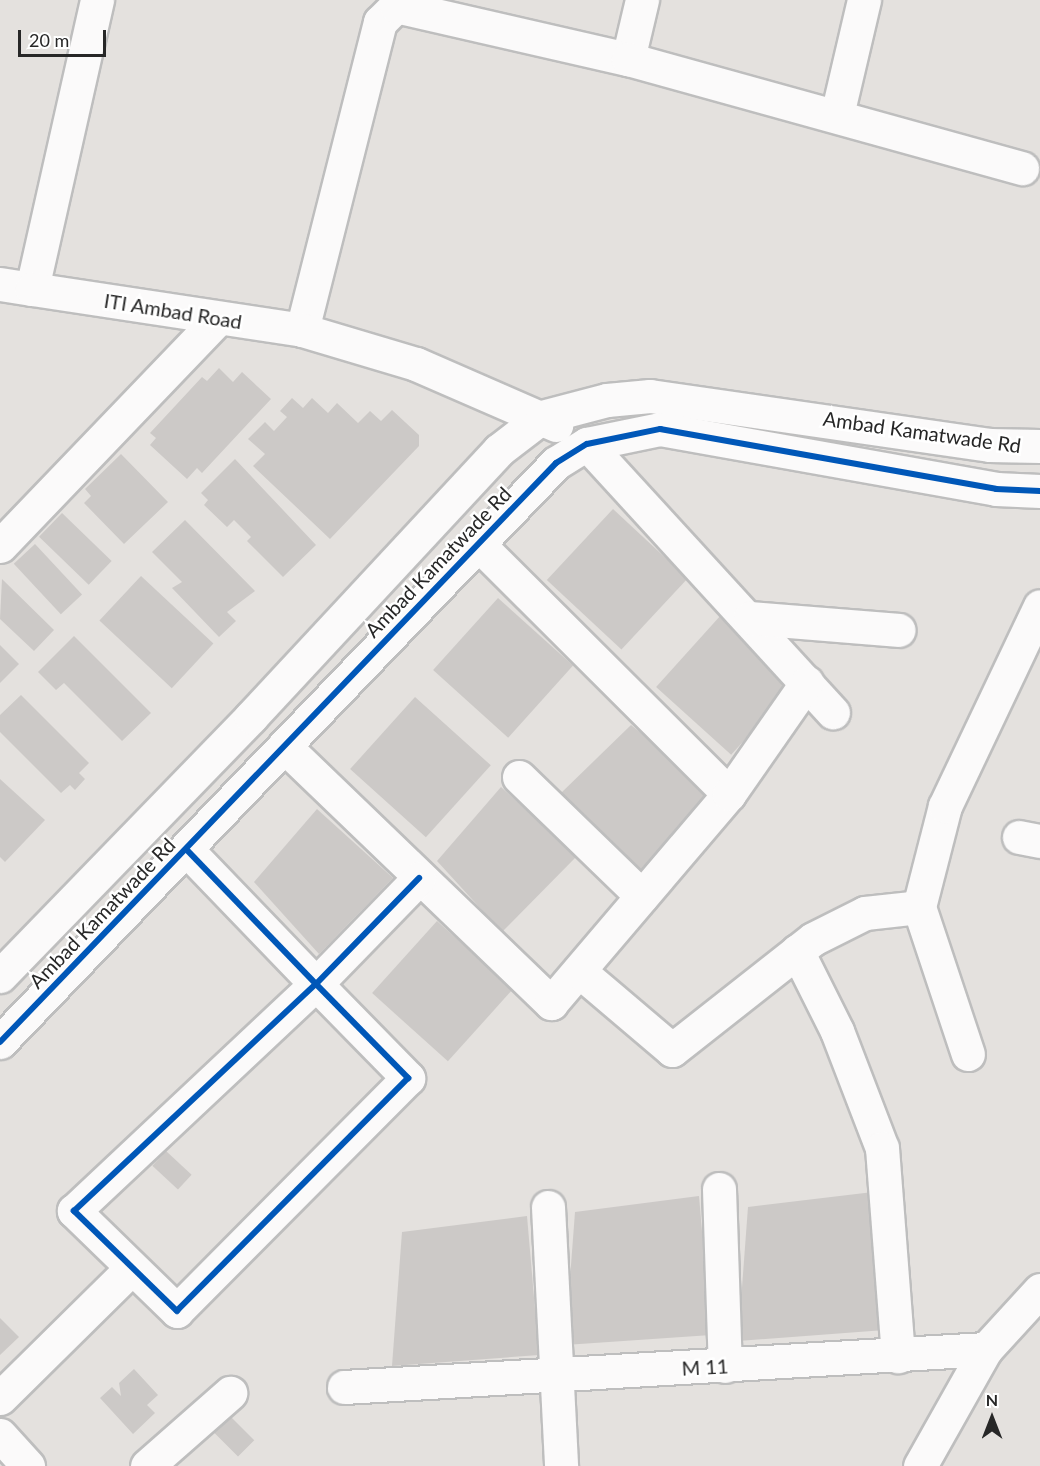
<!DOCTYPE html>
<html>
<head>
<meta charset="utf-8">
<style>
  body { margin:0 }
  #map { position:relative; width:1040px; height:1466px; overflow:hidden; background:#e4e1de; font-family:Lato,sans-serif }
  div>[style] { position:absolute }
  .building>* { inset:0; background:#ccc9c7; transform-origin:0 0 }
  .roads { filter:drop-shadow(2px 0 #bebebe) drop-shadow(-2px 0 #bebebe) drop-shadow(0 2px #bebebe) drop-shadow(0 -2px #bebebe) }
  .minor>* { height:33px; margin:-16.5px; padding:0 16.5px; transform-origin:16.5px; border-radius:16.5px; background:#fbfafa }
  .tertiary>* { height:33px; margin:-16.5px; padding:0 16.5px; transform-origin:16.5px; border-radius:16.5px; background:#fbfafa }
  .cycleway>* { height:6px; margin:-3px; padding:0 3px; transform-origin:3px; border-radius:3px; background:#0057b8 }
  span { translate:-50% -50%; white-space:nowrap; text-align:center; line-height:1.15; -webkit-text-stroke:5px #fff; paint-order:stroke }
  .street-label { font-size:20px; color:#272727 }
  .north { position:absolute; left:962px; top:1388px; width:60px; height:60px; -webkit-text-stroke:4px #fff; paint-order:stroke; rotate:0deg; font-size:16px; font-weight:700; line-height:24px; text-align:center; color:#272727 }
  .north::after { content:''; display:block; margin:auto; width:21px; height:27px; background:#272727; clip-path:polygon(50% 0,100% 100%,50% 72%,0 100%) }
  .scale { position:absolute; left:18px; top:30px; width:88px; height:27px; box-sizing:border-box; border:3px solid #272727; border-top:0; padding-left:8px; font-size:18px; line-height:21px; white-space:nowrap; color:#272727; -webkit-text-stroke:4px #fff; paint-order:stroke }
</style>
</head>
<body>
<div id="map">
  <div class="building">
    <i style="clip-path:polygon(219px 368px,233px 382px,242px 372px,271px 399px,202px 473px,197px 468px,187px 479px,150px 445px,156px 438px,150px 433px,202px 377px,207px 381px)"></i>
    <i style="clip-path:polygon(292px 398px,303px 408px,312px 398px,328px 413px,337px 403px,358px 423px,370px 411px,381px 421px,392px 410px,419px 435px,419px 446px,330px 539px,253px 466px,265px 454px,248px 439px,265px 422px,274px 431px,287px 417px,280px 411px)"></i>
    <i style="clip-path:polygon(121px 454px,168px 502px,124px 544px,84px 503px,91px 496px,85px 489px)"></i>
    <i style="clip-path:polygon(235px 459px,316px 545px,283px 577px,247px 541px,251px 537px,234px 520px,227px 527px,204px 505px,208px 500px,201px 493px)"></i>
    <i style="left:613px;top:509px;width:102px;height:97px;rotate:43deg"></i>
    <i style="left:62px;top:513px;width:69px;height:33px;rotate:44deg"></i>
    <i style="clip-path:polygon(185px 520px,255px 591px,227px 612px,236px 621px,219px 637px,172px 588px,182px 582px,152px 552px)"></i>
    <i style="left:35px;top:544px;width:69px;height:29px;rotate:47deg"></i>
    <i style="left:141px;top:576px;width:99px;height:61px;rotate:43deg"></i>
    <i style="clip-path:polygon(2px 579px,54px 630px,34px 651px,0 619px)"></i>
    <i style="left:498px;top:598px;width:101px;height:97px;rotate:42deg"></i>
    <i style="left:721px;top:615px;width:101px;height:97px;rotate:42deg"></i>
    <i style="clip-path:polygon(74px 636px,151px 713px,122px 741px,64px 683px,56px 690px,38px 672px)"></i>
    <i style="clip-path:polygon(0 645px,19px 664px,0 683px)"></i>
    <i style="clip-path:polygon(21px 695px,89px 763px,79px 773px,85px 779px,75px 790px,70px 785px,61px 793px,0 732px,0 715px)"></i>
    <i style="left:415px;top:697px;width:102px;height:97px;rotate:42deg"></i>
    <i style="clip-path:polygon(631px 725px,714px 792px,641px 880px,560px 794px)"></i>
    <i style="clip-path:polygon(0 779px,45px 820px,5px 862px,0 857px)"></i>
    <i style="clip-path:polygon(501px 787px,577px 856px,502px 932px,437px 861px)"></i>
    <i style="clip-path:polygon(317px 809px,393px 878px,319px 954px,254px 882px)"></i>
    <i style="left:437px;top:921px;width:102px;height:97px;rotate:42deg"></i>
    <i style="left:166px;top:1151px;width:35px;height:20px;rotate:43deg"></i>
    <i style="clip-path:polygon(873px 1192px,885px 1330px,738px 1341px,748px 1207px)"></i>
    <i style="clip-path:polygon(699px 1196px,711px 1335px,565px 1345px,575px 1212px)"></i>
    <i style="clip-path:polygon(527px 1216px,539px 1355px,392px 1366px,402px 1232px)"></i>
    <i style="clip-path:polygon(0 1318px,19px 1337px,0 1355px)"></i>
    <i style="clip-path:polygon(134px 1369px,158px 1395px,147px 1405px,155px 1413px,133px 1434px,100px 1398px,112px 1387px,121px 1396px,119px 1383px)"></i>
    <i style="left:226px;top:1412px;width:40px;height:23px;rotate:45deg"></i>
  </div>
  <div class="roads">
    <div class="minor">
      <i style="left:628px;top:59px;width:61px;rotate:-76.7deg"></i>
      <i style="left:837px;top:115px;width:118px;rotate:-76.8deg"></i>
      <i style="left:0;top:284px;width:32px;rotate:9deg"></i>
      <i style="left:302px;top:330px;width:318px;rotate:-75.8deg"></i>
      <i style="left:380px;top:22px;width:23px;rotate:-45deg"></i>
      <i style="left:396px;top:6px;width:238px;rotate:12.9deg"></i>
      <i style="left:628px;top:59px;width:409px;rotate:15.5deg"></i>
      <i style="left:587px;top:444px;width:364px;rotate:47.5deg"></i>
      <i style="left:0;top:546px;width:316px;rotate:-46.2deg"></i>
      <i style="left:750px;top:618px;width:149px;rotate:4.6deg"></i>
      <i style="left:284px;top:746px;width:371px;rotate:43.9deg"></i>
      <i style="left:551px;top:1003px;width:275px;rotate:-49.6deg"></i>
      <i style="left:729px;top:794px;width:354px;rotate:-135.1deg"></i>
      <i style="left:519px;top:777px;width:171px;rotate:44.1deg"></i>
      <i style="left:729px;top:794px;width:136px;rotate:-55.1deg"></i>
      <i style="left:1019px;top:837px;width:21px;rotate:11deg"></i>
      <i style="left:186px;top:849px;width:187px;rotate:46.1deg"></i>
      <i style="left:316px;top:984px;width:132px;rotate:45.6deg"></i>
      <i style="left:408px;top:1078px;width:328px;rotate:134.8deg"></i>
      <i style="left:177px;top:1311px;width:144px;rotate:-135.8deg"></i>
      <i style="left:74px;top:1211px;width:332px;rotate:-43.2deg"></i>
      <i style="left:316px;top:984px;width:148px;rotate:-45.8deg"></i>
      <i style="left:919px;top:907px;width:104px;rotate:-75.6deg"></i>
      <i style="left:945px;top:806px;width:221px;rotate:-64.6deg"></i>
      <i style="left:797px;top:951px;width:89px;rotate:63.4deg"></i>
      <i style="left:837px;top:1031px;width:125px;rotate:69deg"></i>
      <i style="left:882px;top:1148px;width:209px;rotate:85.6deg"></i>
      <i style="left:579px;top:971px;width:122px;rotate:40.3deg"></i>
      <i style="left:672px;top:1050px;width:179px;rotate:-38.2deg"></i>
      <i style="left:813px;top:939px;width:58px;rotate:-26.6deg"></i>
      <i style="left:865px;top:913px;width:54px;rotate:-6.3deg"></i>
      <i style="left:919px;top:907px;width:155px;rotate:71.6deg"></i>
      <i style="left:719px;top:1189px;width:177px;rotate:88.1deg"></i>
      <i style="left:548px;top:1207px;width:259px;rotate:87.1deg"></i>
      <i style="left:344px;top:1387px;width:643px;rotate:-3.39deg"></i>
      <i style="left:986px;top:1349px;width:80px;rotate:-47.5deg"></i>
      <i style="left:0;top:1398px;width:185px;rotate:-44.6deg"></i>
      <i style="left:0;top:1435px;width:42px;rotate:47.9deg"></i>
      <i style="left:147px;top:1466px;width:111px;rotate:-41.3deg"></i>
      <i style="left:920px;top:1466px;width:134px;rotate:-60.6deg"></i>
    </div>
    <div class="tertiary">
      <i style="left:97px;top:0;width:296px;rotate:102.7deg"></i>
      <i style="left:32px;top:289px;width:273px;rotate:8.6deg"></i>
      <i style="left:302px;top:330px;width:119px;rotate:16.6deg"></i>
      <i style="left:416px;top:364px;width:153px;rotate:23.5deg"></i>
      <i style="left:0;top:976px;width:361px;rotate:-45.9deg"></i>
      <i style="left:251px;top:717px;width:364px;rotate:-47.1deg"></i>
      <i style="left:499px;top:450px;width:54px;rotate:-37.5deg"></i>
      <i style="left:542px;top:417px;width:67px;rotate:-14.7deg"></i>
      <i style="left:607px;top:400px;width:43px;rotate:-5.3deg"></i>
      <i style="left:650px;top:396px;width:343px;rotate:8.2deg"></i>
      <i style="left:989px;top:445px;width:51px;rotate:1.1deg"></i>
      <i style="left:0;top:1042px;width:803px;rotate:-46.16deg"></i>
      <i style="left:556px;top:463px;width:36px;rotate:-32deg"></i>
      <i style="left:587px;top:444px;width:75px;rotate:-11.6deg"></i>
      <i style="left:660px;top:429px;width:341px;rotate:10.1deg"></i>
      <i style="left:996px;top:489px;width:44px;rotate:2.6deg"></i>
    </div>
  </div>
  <div class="cycleway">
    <i style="left:186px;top:849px;width:187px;rotate:46.1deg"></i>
    <i style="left:316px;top:984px;width:132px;rotate:45.6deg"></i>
    <i style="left:408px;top:1078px;width:328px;rotate:134.8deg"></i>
    <i style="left:177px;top:1311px;width:144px;rotate:-135.8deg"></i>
    <i style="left:74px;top:1211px;width:332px;rotate:-43.2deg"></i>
    <i style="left:316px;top:984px;width:148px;rotate:-45.8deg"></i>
    <i style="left:0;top:1042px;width:803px;rotate:-46.16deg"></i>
    <i style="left:556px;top:463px;width:36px;rotate:-32deg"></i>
    <i style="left:587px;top:444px;width:75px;rotate:-11.6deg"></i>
    <i style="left:660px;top:429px;width:341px;rotate:10.1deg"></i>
    <i style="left:996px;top:489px;width:44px;rotate:2.6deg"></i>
  </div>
  <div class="street-label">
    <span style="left:173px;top:311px;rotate:9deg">ITI Ambad Road</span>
    <span style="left:922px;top:432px;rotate:8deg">Ambad Kamatwade Rd</span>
    <span style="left:438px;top:562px;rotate:-46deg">Ambad Kamatwade Rd</span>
    <span style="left:102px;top:913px;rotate:-46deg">Ambad Kamatwade Rd</span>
    <span style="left:705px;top:1367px;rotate:-3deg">M 11</span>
  </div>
  <div class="north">N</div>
  <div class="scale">20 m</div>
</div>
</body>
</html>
